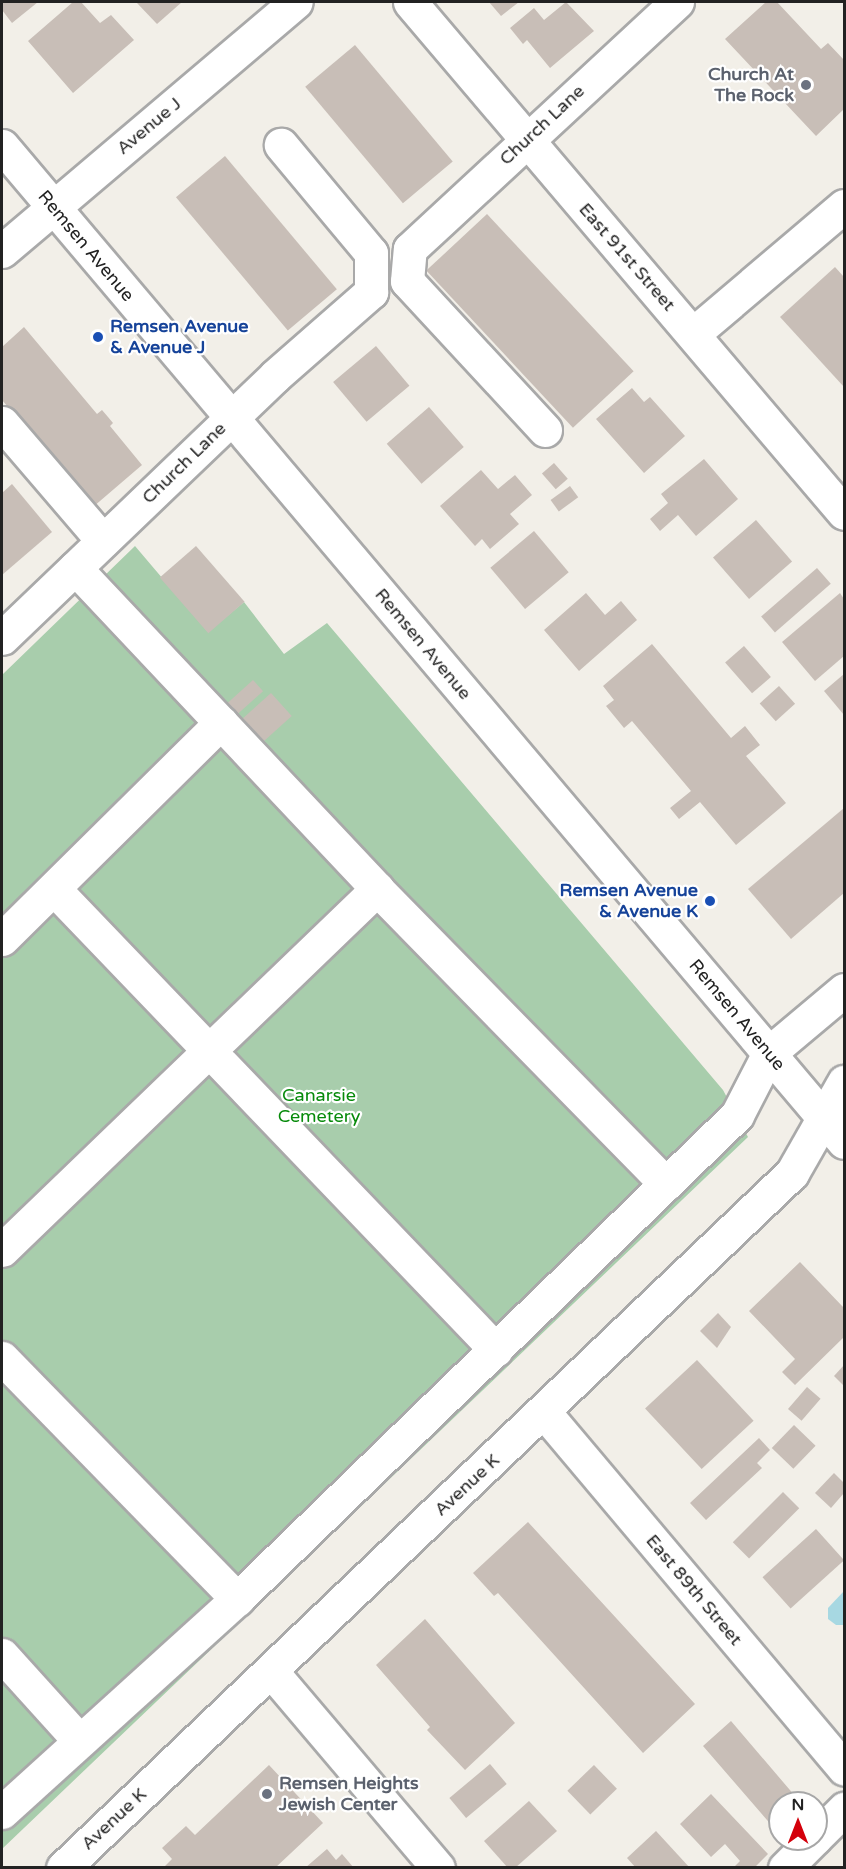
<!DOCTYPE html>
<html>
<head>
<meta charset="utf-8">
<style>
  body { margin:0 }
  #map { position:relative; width:846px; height:1869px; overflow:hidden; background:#f2efe8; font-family:"Varela Round",sans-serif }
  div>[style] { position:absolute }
  .cemetery>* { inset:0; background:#a8cdac }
  .water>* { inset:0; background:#a7d8e2 }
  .building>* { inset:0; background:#c8beb7; transform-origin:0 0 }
  .roads { filter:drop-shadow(2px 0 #a9a9a9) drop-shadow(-2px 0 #a9a9a9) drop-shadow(0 2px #a9a9a9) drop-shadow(0 -2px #a9a9a9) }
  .minor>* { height:33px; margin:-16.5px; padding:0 16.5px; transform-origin:16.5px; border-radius:16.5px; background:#fff }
  .dots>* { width:16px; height:16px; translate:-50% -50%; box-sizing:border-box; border:3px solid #fff; border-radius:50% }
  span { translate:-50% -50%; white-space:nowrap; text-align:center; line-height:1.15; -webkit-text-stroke:4.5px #fff; paint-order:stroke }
  .worship-label { font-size:18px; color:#5b616d; font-weight:700 }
  .right { translate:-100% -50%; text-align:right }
  .left { translate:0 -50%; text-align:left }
  .street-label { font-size:18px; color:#222 }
  .transit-label { font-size:18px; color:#164399; font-weight:700 }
  .park-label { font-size:18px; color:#068a0a }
  .frame { position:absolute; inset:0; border:3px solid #222; pointer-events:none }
  .north { position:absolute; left:768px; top:1791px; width:60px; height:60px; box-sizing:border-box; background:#fff; border:2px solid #a7a7a7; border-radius:50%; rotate:0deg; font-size:16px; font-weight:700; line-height:24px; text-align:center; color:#222 }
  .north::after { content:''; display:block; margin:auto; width:21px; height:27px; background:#d4000b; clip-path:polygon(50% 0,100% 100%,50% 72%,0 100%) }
</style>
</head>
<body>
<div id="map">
  <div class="cemetery">
    <i style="clip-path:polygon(135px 546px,208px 632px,244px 602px,284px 654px,327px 623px,723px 1090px,748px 1137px,2px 1849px,2px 675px)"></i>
  </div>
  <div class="water">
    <i style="clip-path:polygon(844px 1591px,844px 1625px,836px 1625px,828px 1619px,828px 1608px)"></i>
  </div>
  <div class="building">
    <i style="clip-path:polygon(2px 2px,38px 2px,12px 23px,2px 10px)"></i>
    <i style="clip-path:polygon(73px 2px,81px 2px,100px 23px,111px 15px,134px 40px,73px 93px,28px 41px)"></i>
    <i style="clip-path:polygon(136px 2px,182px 2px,157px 24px)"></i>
    <i style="clip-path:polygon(489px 2px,519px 2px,501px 16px)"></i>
    <i style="clip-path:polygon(566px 2px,594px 31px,550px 68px,527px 40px,523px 44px,510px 28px,534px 8px,544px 20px)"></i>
    <i style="clip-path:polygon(766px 2px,777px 2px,821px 49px,828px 43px,844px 60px,844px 109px,816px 136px,725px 39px)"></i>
    <i style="left:355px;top:45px;width:152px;height:65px;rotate:50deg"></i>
    <i style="left:225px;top:156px;width:174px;height:64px;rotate:50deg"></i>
    <i style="left:487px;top:214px;width:215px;height:83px;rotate:47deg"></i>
    <i style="clip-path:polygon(835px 267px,844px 277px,844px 387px,780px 317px)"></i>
    <i style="clip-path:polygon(24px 327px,97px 414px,102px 410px,108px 417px,113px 423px,110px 426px,142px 465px,93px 507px,2px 400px,2px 347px)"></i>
    <i style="left:376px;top:346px;width:52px;height:56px;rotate:50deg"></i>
    <i style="clip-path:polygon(632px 388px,644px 402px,650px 397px,685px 436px,644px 473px,596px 419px)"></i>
    <i style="left:429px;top:407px;width:53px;height:56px;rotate:49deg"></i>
    <i style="clip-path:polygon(704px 459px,738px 499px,696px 536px,678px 515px,660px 531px,650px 519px,668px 503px,661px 494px)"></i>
    <i style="left:554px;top:463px;width:21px;height:16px;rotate:49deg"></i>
    <i style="clip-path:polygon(481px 470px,498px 489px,515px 475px,532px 495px,510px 514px,519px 524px,490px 549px,482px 539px,475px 546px,440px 506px)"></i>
    <i style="clip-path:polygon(12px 484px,52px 532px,2px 575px,2px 493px)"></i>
    <i style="left:570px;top:486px;width:14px;height:24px;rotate:54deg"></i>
    <i style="left:756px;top:520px;width:55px;height:57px;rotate:49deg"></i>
    <i style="left:534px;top:531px;width:54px;height:57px;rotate:50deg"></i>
    <i style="left:196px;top:546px;width:74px;height:48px;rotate:49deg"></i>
    <i style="left:817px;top:568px;width:21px;height:74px;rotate:49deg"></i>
    <i style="clip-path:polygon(586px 593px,605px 615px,621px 601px,637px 620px,579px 671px,544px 630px)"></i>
    <i style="clip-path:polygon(840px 593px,844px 599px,844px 656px,815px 681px,782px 642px)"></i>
    <i style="clip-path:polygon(652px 644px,731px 738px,745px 726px,760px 745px,746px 756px,786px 803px,736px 845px,700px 802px,679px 819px,670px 808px,691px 791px,632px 721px,624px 728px,606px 706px,614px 700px,603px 686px)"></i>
    <i style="left:744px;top:646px;width:41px;height:25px;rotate:49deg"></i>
    <i style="clip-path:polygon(844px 674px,844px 715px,824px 691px)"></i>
    <i style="left:253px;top:680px;width:15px;height:35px;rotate:48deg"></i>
    <i style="left:779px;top:686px;width:24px;height:26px;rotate:48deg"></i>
    <i style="left:271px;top:693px;width:31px;height:41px;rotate:48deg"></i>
    <i style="clip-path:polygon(844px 808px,844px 893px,791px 939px,748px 889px)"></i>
    <i style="clip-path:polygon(800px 1262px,844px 1308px,844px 1337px,795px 1385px,782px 1372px,795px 1359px,749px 1311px)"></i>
    <i style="clip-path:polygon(718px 1313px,731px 1327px,717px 1348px,700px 1331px)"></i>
    <i style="left:697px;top:1360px;width:83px;height:71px;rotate:47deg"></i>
    <i style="clip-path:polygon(844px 1365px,844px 1386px,834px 1376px)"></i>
    <i style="left:807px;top:1387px;width:18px;height:29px;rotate:41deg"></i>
    <i style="left:794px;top:1425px;width:30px;height:32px;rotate:44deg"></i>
    <i style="clip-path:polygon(759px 1438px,770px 1450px,757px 1463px,762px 1468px,706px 1520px,690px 1503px)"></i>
    <i style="clip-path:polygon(834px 1473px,844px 1483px,844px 1493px,831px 1508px,815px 1493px)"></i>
    <i style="left:783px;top:1492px;width:23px;height:71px;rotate:45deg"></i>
    <i style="clip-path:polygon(528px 1522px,695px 1704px,643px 1753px,498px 1593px,494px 1596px,473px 1573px)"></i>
    <i style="left:816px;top:1529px;width:42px;height:72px;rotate:48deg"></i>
    <i style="clip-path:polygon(425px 1619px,515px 1723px,465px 1770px,427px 1730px,430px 1727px,376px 1665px)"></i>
    <i style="clip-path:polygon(731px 1721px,801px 1803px,780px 1803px,780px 1835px,703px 1746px)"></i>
    <i style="left:490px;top:1764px;width:26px;height:53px;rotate:50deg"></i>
    <i style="clip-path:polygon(269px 1765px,323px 1823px,275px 1868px,163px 1868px,172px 1859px,162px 1848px,186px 1826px,195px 1835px)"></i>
    <i style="left:594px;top:1765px;width:33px;height:37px;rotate:46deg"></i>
    <i style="clip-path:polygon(711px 1794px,768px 1854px,754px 1868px,733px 1868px,740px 1861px,725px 1844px,711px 1857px,680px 1824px)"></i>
    <i style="clip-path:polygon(529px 1801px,557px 1831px,515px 1868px,508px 1868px,484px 1841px)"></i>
    <i style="clip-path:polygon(656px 1831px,690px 1868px,636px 1868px,627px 1858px)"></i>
    <i style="clip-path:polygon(327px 1849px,336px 1860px,342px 1854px,354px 1868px,305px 1868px)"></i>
  </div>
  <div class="roads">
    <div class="minor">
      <i style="left:410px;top:2px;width:670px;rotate:49.66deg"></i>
      <i style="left:2px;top:146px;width:1304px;rotate:49.79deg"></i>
      <i style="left:2px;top:251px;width:385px;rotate:-40.3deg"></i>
      <i style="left:693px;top:334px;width:198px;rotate:-40.3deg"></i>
      <i style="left:2px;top:423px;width:155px;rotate:49.4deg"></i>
      <i style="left:545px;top:430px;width:203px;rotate:-132.8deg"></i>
      <i style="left:407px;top:281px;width:32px;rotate:-85deg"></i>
      <i style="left:410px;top:249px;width:364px;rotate:-42.8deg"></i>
      <i style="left:75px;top:568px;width:441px;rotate:46.7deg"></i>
      <i style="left:377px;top:889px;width:413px;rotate:45.6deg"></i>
      <i style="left:2px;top:638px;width:378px;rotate:-43.8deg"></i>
      <i style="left:275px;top:376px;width:128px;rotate:-41.2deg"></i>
      <i style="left:371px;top:292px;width:39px;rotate:-90deg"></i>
      <i style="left:371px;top:253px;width:141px;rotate:-129.8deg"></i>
      <i style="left:55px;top:890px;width:637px;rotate:46.21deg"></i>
      <i style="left:2px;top:939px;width:308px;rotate:-44.7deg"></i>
      <i style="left:2px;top:1250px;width:521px;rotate:-43.91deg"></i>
      <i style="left:2px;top:1358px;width:337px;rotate:45.7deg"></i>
      <i style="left:544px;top:1412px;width:466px;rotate:49.9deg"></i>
      <i style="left:2px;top:1655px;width:113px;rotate:47.9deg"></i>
      <i style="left:271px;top:1671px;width:258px;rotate:49.7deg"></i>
      <i style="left:2px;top:1812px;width:317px;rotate:-42.2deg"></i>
      <i style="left:237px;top:1599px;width:696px;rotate:-44.07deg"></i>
      <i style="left:737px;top:1115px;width:70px;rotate:-62.7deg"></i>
      <i style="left:769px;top:1053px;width:98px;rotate:-40deg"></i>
      <i style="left:816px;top:1837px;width:40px;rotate:-45deg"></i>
      <i style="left:63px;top:1868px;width:1007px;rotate:-43.63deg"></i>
      <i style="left:792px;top:1173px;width:105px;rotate:-60.3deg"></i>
      <i style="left:785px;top:1868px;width:41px;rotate:-45deg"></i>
    </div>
  </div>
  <div class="dots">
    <i style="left:806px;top:85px;background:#6b7280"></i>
    <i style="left:98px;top:337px;background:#1a4fb4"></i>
    <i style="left:710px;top:901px;background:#1a4fb4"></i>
    <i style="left:267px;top:1794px;background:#6b7280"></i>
  </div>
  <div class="worship-label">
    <span class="right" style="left:794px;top:85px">Church At<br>The Rock</span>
    <span class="left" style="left:279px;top:1794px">Remsen Heights<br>Jewish Center</span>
  </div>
  <div class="street-label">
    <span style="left:542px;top:125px;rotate:-43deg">Church Lane</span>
    <span style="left:149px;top:126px;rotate:-40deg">Avenue J</span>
    <span style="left:86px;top:246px;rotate:50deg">Remsen Avenue</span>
    <span style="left:627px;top:257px;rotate:49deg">East 91st Street</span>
    <span style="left:184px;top:463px;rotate:-44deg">Church Lane</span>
    <span style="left:423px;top:644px;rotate:50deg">Remsen Avenue</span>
    <span style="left:737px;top:1015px;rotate:50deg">Remsen Avenue</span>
    <span style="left:467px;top:1485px;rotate:-43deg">Avenue K</span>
    <span style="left:694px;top:1590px;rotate:50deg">East 89th Street</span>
    <span style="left:114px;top:1819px;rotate:-43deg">Avenue K</span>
  </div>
  <div class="transit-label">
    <span class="left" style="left:110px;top:337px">Remsen Avenue<br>&amp; Avenue J</span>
    <span class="right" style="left:698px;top:901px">Remsen Avenue<br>&amp; Avenue K</span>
  </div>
  <div class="park-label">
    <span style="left:319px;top:1106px">Canarsie<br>Cemetery</span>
  </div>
  <div class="frame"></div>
  <div class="north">N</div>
</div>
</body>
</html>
